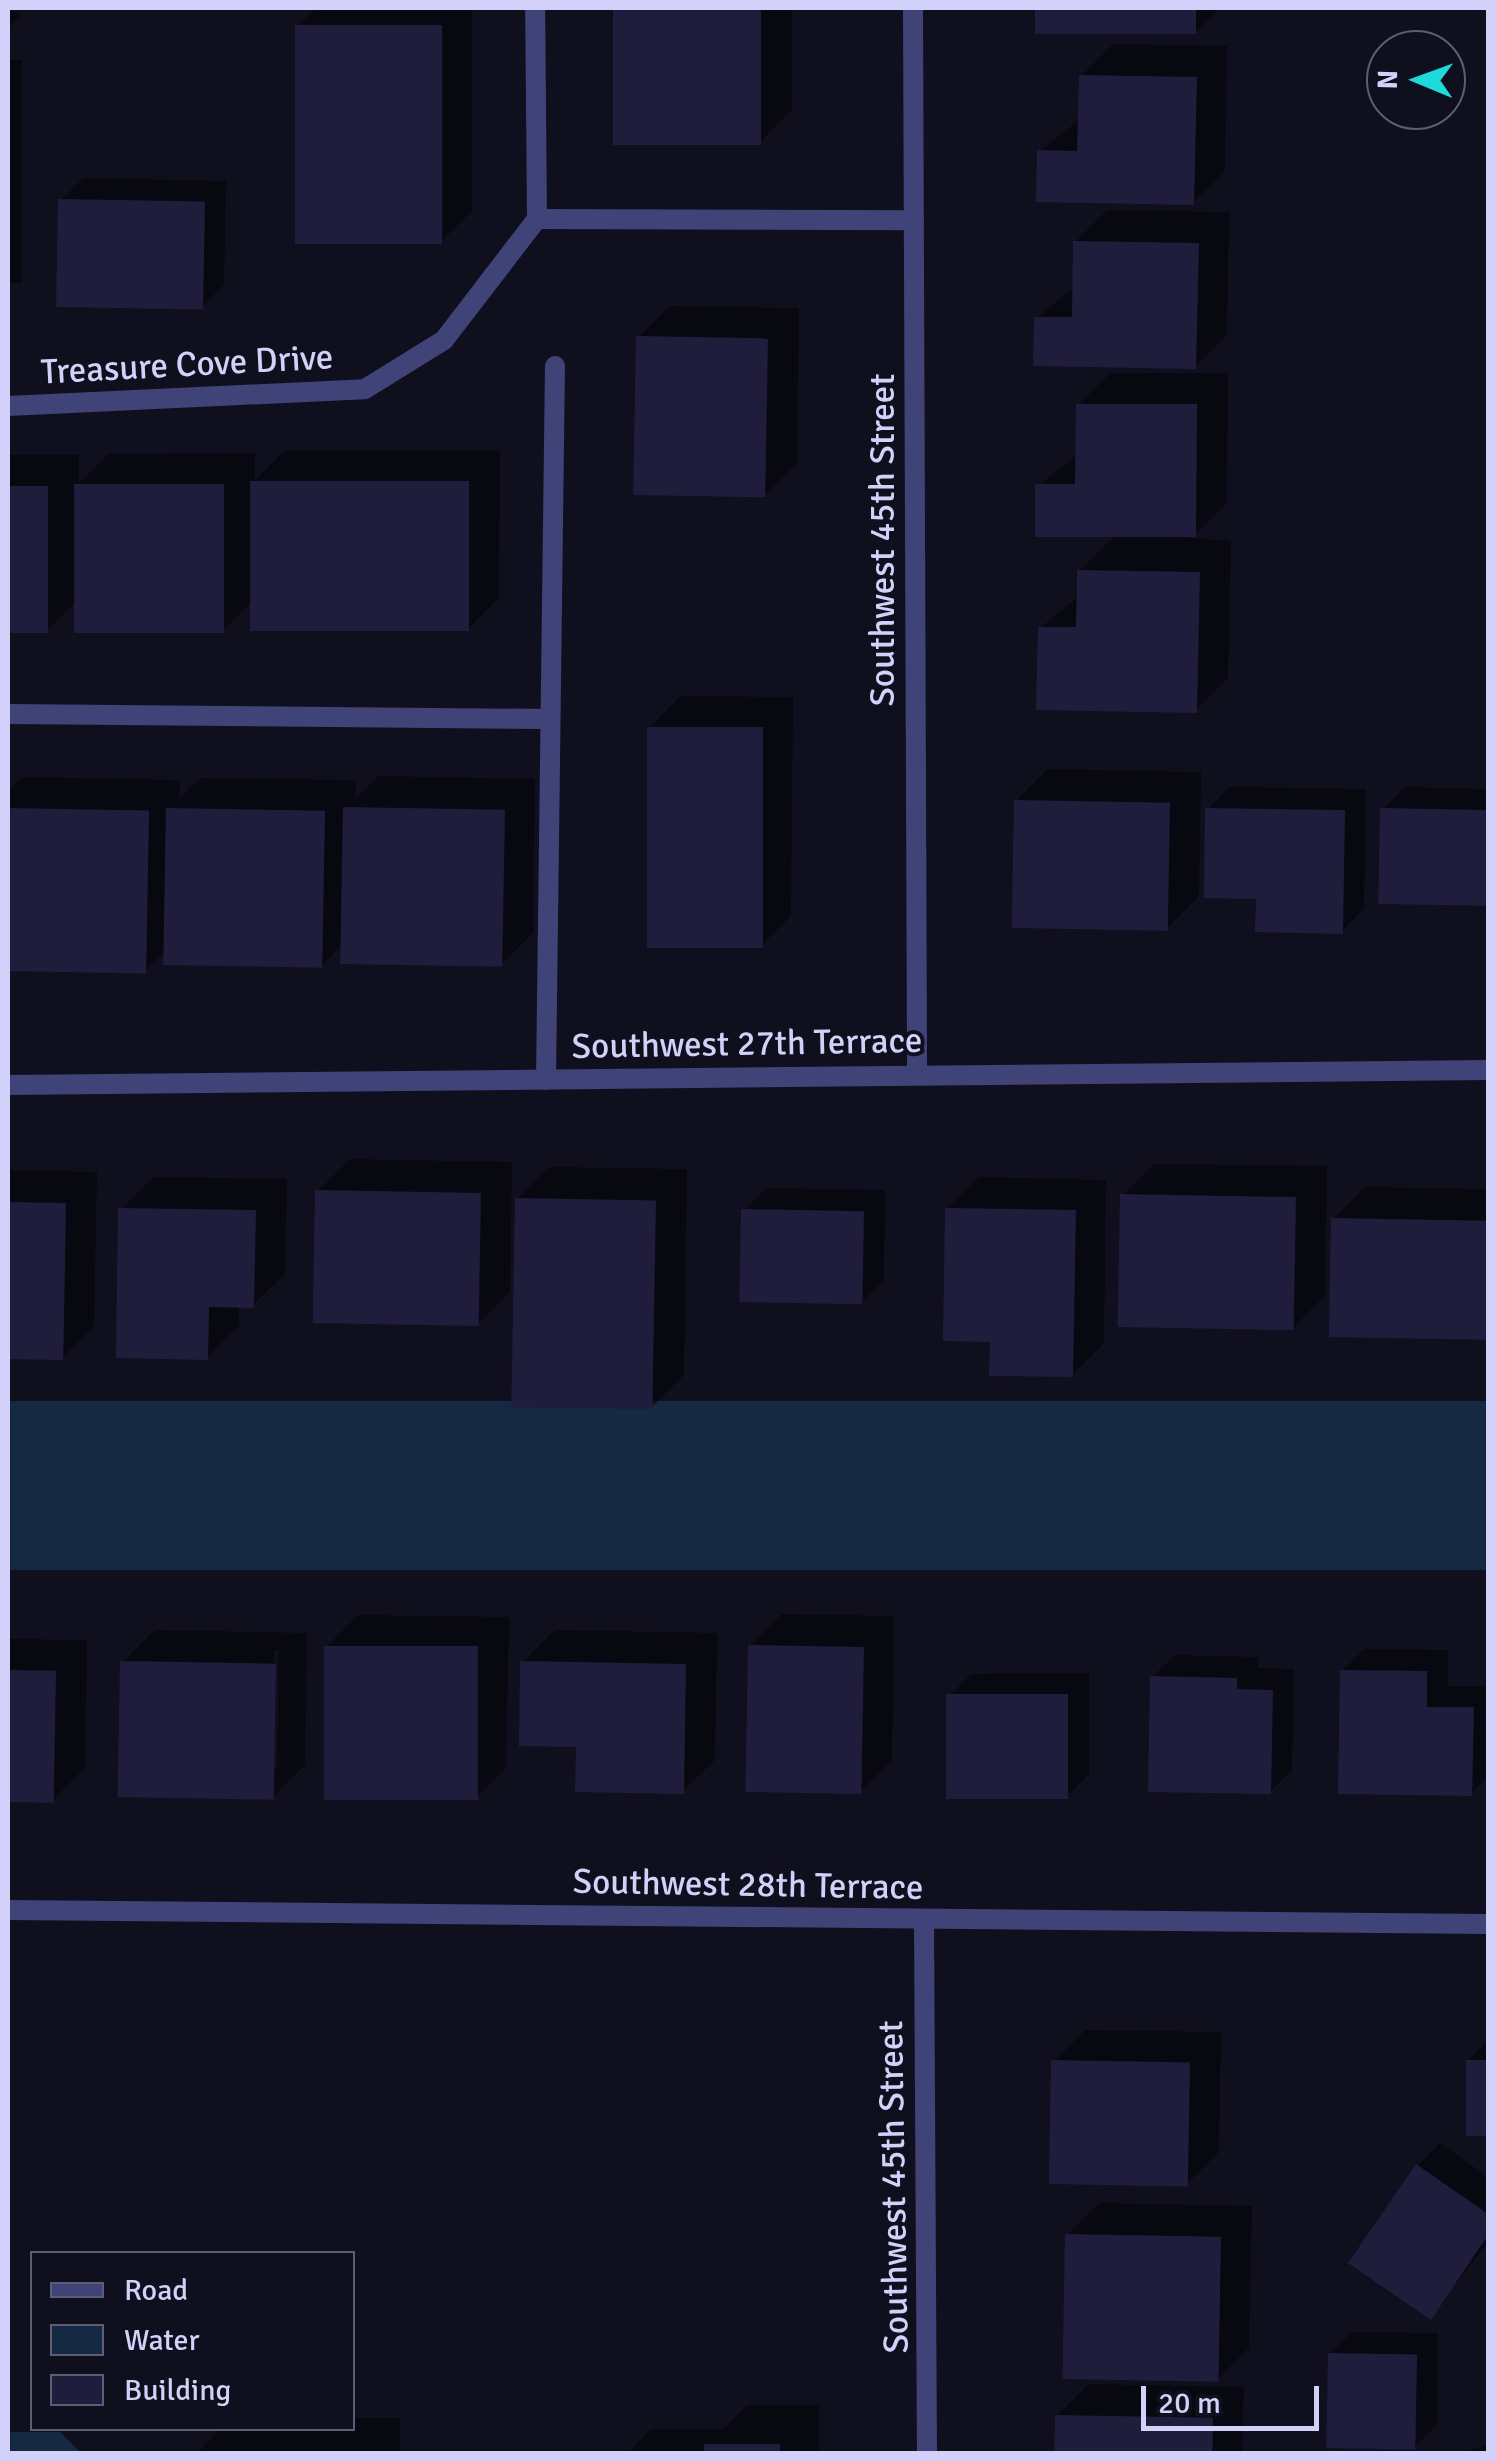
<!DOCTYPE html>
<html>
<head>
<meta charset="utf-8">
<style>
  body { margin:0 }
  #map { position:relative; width:1496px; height:2461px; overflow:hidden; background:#100f1e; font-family:Signika,sans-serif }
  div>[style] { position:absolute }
  .water>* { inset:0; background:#152a42; transform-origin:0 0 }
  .shadow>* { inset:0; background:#0007; transform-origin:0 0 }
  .building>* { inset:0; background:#201d3c; transform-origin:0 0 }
  .street>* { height:20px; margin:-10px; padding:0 10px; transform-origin:10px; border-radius:10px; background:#3f4377 }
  span { translate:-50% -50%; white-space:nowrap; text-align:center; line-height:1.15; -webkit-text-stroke:8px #100f1e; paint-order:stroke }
  .street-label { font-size:35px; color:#d2d1f9 }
  .frame { position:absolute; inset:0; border:10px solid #d2d1f9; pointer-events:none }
  .legend { position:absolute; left:30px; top:2251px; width:325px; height:180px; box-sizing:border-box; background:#100f1e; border:2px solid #5e5d76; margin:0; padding:12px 18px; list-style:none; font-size:30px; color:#d2d1f9 }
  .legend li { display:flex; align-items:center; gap:20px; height:50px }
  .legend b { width:50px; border:2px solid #5e5d76 }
  .north { position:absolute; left:1366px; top:30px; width:100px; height:100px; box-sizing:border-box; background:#100f1e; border:2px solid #5e5d76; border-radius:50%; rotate:271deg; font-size:28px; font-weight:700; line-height:40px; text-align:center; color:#d2d1f9 }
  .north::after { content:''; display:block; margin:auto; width:35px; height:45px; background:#1cdbda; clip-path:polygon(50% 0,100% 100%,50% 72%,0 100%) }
  .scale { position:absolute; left:1141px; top:2386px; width:178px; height:45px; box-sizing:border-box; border:5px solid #d2d1f9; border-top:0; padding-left:12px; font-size:30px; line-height:35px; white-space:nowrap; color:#d2d1f9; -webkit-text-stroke:8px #100f1e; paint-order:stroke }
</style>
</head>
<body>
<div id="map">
  <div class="water">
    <i style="left:1488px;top:1401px;width:169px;height:1480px;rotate:90deg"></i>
    <i style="clip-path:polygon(8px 2432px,60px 2432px,81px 2453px,8px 2453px)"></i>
  </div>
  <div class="shadow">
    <i style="clip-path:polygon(8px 8px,21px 15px,8px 28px)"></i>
    <i style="clip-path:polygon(316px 8px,472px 8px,472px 211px,440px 243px,298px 26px)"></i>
    <i style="clip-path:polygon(615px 8px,792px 8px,792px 110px,760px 142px,616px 143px)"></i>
    <i style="clip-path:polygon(1037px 8px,1221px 8px,1194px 34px,1037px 31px)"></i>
    <i style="clip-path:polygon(1113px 44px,1227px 46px,1225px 171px,1193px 202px,1040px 151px,1080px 119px,1081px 76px)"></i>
    <i style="left:8px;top:60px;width:14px;height:223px"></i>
    <i style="clip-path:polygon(83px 178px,226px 181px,224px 285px,202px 307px,61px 200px)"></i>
    <i style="clip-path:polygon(1107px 210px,1229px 212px,1227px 335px,1195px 367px,1037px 318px,1075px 286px,1075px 242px)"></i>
    <i style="clip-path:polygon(670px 306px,799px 308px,797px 463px,765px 495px,638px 337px)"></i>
    <i style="clip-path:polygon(1110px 373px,1228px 373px,1227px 503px,1195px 535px,1145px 534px,1231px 541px,1228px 678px,1196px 710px,1040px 628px,1079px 596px,1079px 571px,1116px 534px,1038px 486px,1078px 454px,1078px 405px)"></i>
    <i style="clip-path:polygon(284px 451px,500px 451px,499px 598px,467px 630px,252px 602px,224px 630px,77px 601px,48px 630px,8px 630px,8px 455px,79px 455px,79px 483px,108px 454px,255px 453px,255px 480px)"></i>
    <i style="clip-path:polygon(681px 696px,793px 697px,791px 916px,759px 948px,649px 728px)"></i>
    <i style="clip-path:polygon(1048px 769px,1201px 772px,1199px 896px,1167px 928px,1016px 801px)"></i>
    <i style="clip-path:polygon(378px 776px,535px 779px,533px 933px,501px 964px,344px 943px,321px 966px,166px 950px,145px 971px,8px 968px,8px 792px,22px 777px,180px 780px,179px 798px,200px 778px,356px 780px,355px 799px)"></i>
    <i style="clip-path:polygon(1230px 787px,1366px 789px,1364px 909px,1342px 931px,1259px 897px,1208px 809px)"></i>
    <i style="clip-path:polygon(1405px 787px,1488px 789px,1488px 904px,1381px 902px,1383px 809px)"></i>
    <i style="clip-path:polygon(350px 1159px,512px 1162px,510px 1292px,478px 1324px,318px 1191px)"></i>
    <i style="clip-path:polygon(1154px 1164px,1327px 1166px,1325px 1296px,1293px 1328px,1123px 1195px)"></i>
    <i style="clip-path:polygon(549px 1167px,687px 1169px,684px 1375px,652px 1407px,517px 1199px)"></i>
    <i style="clip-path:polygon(8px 1170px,97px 1172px,94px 1325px,63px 1357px,8px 1356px)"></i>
    <i style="clip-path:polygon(153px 1177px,287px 1179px,285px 1274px,253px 1305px,239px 1305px,239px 1325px,207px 1357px,121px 1209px)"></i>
    <i style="clip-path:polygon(979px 1177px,1106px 1180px,1104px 1343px,1072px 1375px,992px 1340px,947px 1209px)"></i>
    <i style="clip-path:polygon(1365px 1187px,1488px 1189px,1486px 1337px,1333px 1219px)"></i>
    <i style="clip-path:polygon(766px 1188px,885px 1190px,884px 1280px,862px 1302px,744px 1210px)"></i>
    <i style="clip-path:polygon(782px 1614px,894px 1616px,892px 1760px,860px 1792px,750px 1646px)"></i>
    <i style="clip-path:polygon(358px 1615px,509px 1617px,506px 1768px,474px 1800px,326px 1647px)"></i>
    <i style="clip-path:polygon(evenodd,155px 1630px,307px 1633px,305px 1765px,273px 1797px,123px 1662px,155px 1630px,274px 1651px,279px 1651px,277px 1768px,272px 1768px,274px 1651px)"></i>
    <i style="clip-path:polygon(555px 1630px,717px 1633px,715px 1760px,683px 1791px,578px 1744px,523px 1662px)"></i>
    <i style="clip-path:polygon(8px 1639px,87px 1640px,85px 1768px,53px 1800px,8px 1799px)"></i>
    <i style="clip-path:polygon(1364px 1649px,1448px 1650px,1448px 1686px,1488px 1686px,1488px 1776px,1471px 1794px,1342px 1671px)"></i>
    <i style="clip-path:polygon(1175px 1655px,1258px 1657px,1258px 1668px,1294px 1669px,1292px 1770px,1270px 1792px,1152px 1677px)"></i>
    <i style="clip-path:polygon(1089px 1673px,1089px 1774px,1067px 1796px,949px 1696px,971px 1674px)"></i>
    <i style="clip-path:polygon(1085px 2030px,1221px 2032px,1219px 2152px,1187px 2184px,1053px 2062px)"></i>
    <i style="clip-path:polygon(1488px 2040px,1488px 2134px,1467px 2134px,1468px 2061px)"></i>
    <i style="clip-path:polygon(1440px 2143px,1488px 2177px,1488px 2242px,1430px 2317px,1418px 2165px)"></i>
    <i style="clip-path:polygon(1099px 2203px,1252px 2206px,1249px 2348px,1217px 2380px,1067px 2235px)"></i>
    <i style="clip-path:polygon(1352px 2332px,1438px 2333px,1437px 2425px,1415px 2447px,1330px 2354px)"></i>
    <i style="clip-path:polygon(1089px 2384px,1244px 2387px,1242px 2454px,1056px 2454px,1057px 2416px)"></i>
    <i style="clip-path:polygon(747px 2405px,819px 2405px,819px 2454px,627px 2454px,651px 2429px,723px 2429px)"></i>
    <i style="clip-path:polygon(352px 2418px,400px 2418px,400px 2454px,196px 2454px,221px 2428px,352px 2428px)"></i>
    <i style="clip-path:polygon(1488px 2444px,1488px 2454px,1459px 2454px)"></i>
  </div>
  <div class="building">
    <i style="left:613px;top:8px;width:148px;height:137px"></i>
    <i style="left:1035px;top:8px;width:161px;height:26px"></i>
    <i style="left:295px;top:25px;width:147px;height:219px"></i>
    <i style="clip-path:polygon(1079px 75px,1197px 77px,1194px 205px,1036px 202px,1037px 150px,1077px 151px)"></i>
    <i style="left:58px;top:199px;width:147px;height:108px;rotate:1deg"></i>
    <i style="clip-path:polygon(1073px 241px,1199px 243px,1196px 369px,1033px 366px,1034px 317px,1072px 317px)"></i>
    <i style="left:636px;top:336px;width:132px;height:159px;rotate:1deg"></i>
    <i style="clip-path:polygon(1076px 404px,1197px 404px,1196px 537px,1035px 537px,1035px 484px,1075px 484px)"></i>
    <i style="left:250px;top:481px;width:219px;height:150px"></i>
    <i style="left:224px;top:484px;width:149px;height:150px;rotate:90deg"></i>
    <i style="left:8px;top:486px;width:40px;height:147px"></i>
    <i style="clip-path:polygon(1077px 570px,1200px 572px,1197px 713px,1036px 710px,1038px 627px,1076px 627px)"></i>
    <i style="left:647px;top:727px;width:116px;height:221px"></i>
    <i style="left:1014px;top:800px;width:156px;height:128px;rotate:1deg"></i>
    <i style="left:343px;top:807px;width:162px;height:157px;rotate:1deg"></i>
    <i style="left:8px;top:808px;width:141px;height:163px;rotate:1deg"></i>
    <i style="left:166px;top:808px;width:159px;height:157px;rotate:1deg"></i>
    <i style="clip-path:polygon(1205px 808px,1345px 810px,1343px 934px,1255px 932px,1256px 899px,1204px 898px)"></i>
    <i style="left:1380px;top:808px;width:108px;height:96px;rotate:1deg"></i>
    <i style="left:315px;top:1190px;width:166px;height:133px;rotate:1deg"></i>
    <i style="left:1120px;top:1194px;width:176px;height:133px;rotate:1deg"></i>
    <i style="left:515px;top:1198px;width:141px;height:209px;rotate:1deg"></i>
    <i style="left:8px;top:1202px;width:58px;height:157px;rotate:1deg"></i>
    <i style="clip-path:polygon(118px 1208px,256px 1210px,254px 1308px,209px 1307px,208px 1360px,116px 1358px)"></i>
    <i style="clip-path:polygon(945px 1208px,1076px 1210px,1073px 1377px,989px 1376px,990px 1342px,943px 1341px)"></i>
    <i style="left:741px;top:1209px;width:123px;height:93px;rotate:1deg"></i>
    <i style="left:1331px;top:1218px;width:157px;height:119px;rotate:1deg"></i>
    <i style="left:748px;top:1645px;width:116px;height:147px;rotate:1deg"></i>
    <i style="left:324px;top:1646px;width:154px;height:154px"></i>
    <i style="left:120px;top:1661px;width:156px;height:136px;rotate:1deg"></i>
    <i style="clip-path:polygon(520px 1661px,686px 1664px,684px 1794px,575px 1792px,576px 1747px,519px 1746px)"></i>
    <i style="left:8px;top:1670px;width:48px;height:132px;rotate:1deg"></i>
    <i style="clip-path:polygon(1340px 1670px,1427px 1671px,1427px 1707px,1474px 1707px,1472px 1796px,1338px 1794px)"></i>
    <i style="clip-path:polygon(1150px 1676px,1237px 1678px,1237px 1689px,1273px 1690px,1271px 1794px,1148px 1792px)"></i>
    <i style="left:1068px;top:1694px;width:105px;height:122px;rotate:90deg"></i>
    <i style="left:1051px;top:2060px;width:139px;height:124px;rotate:1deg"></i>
    <i style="left:1466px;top:2060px;width:22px;height:76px"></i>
    <i style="clip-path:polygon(1416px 2164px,1488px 2214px,1488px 2235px,1431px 2320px,1348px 2263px)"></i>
    <i style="left:1065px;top:2234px;width:156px;height:145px;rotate:1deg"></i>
    <i style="left:1328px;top:2353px;width:89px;height:95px;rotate:1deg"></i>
    <i style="left:1055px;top:2415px;width:158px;height:39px;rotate:1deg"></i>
    <i style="left:704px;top:2444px;width:76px;height:10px"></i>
  </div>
  <div class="street">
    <i style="left:913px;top:8px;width:1064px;rotate:89.78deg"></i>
    <i style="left:537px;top:219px;width:377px;rotate:0.2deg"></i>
    <i style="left:8px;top:406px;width:357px;rotate:-2.7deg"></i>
    <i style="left:365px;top:389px;width:93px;rotate:-31.8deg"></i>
    <i style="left:444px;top:340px;width:153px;rotate:-52.5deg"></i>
    <i style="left:537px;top:219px;width:211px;rotate:-90.5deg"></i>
    <i style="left:8px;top:714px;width:542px;rotate:0.53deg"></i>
    <i style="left:546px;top:1080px;width:714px;rotate:-89.28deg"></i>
    <i style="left:8px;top:1085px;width:1480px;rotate:-0.58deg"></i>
    <i style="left:8px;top:1910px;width:1480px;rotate:0.54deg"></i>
    <i style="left:924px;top:1919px;width:535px;rotate:89.68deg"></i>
  </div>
  <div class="street-label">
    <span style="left:187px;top:365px;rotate:-3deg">Treasure Cove Drive</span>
    <span style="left:883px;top:540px;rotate:-90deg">Southwest 45th Street</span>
    <span style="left:747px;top:1044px;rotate:-1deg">Southwest 27th Terrace</span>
    <span style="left:748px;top:1885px;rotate:1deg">Southwest 28th Terrace</span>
    <span style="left:894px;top:2187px;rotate:-91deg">Southwest 45th Street</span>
  </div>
  <div class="frame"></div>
  <ul class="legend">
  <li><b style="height:12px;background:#3f4377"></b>Road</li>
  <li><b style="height:28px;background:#152a42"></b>Water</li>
  <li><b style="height:28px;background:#201d3c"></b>Building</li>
  </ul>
  <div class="north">N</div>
  <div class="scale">20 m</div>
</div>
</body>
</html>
